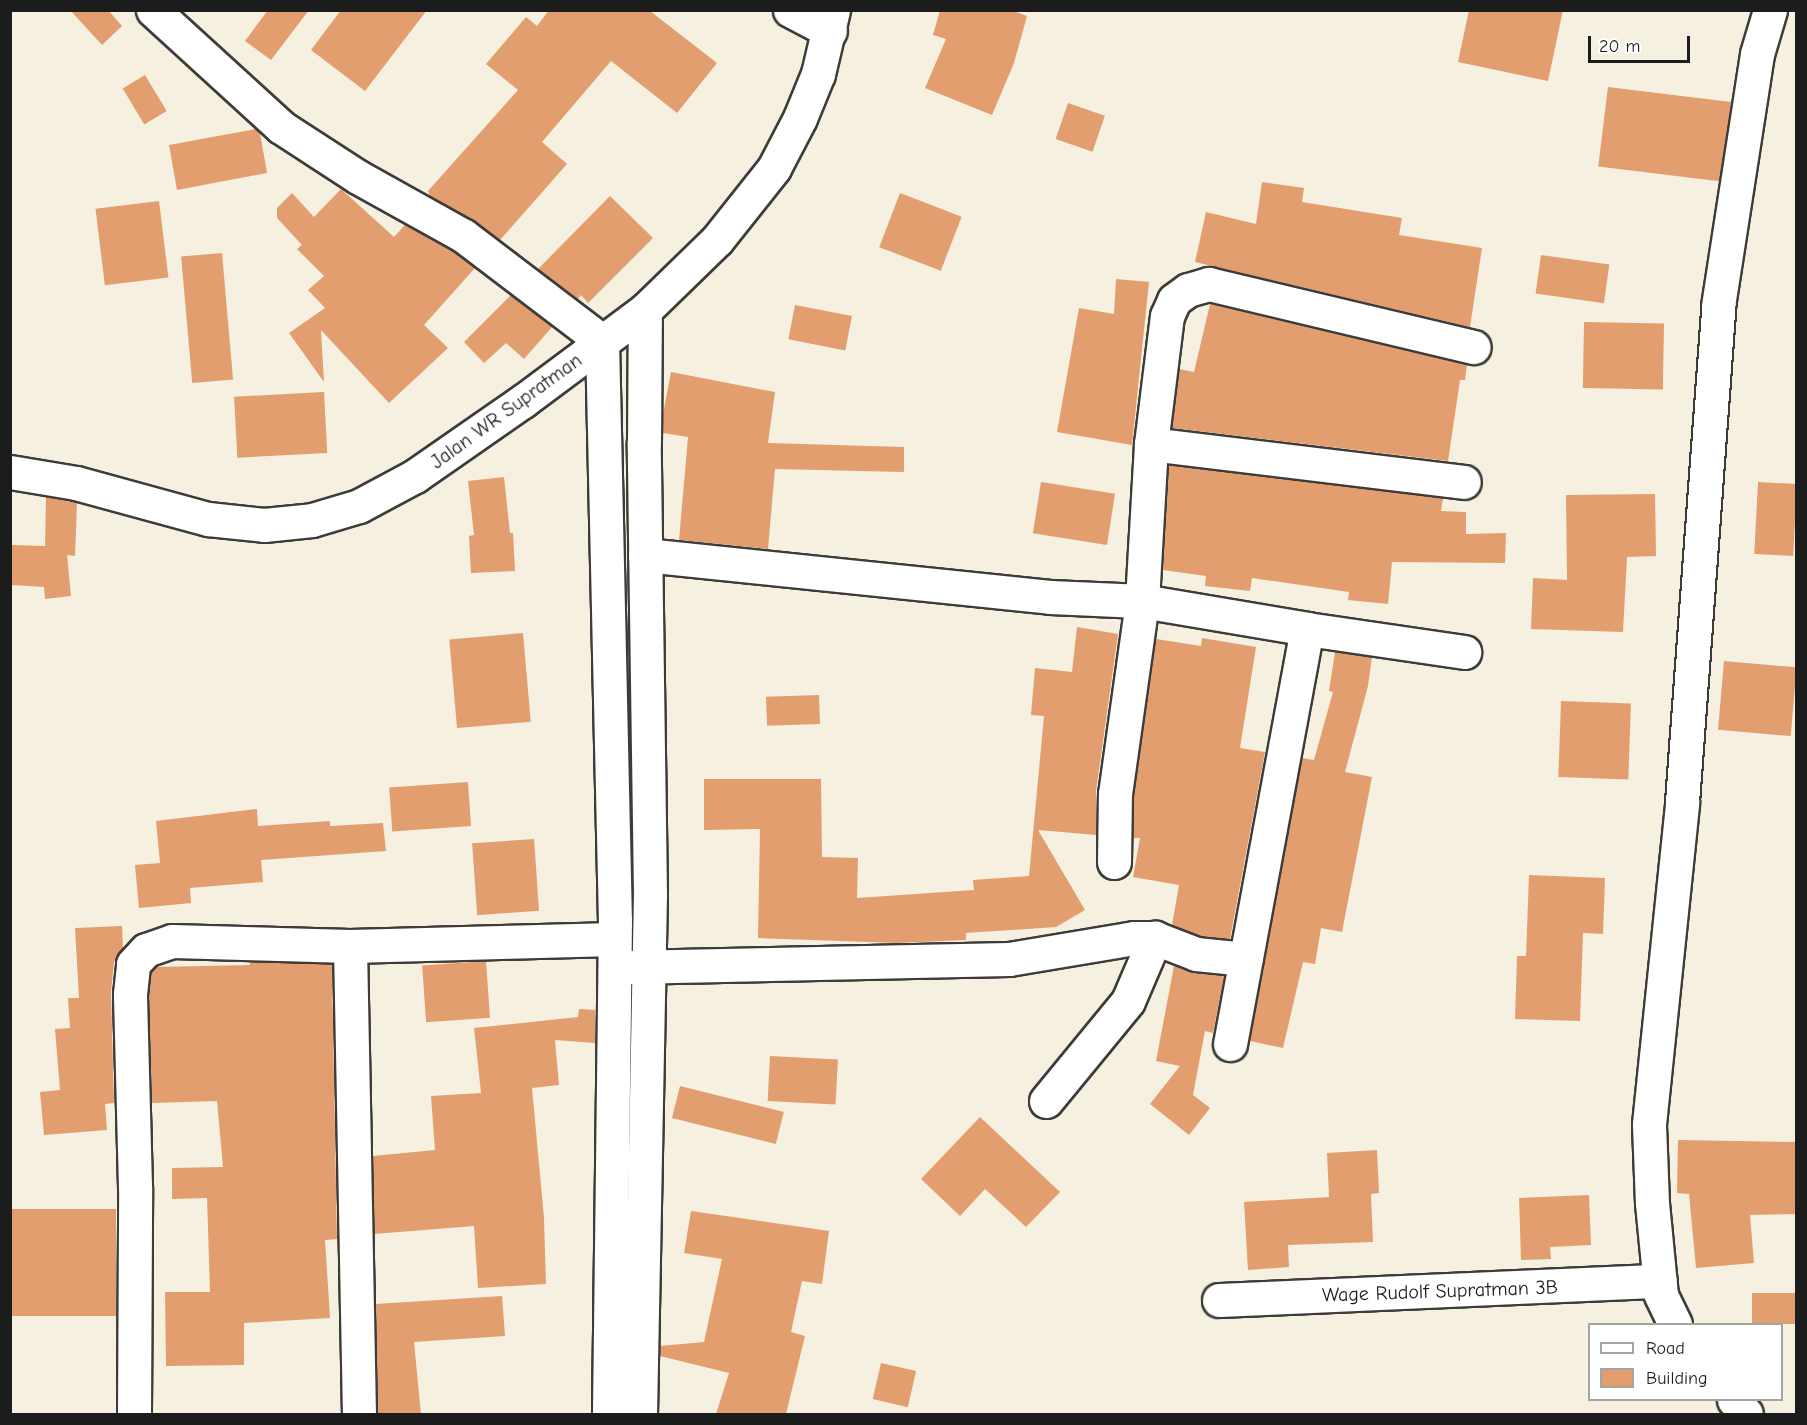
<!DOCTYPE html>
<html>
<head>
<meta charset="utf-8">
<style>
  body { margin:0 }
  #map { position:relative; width:1807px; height:1425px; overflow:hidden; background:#f5f0e0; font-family:"Comic Neue",sans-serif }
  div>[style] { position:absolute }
  .building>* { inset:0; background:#e39e6f; transform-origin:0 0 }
  .roads { filter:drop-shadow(2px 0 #3d3c39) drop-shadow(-2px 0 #3d3c39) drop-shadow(0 2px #3d3c39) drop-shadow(0 -2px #3d3c39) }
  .minor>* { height:33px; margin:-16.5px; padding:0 16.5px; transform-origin:16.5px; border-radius:16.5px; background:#fff }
  .trunk>* { height:33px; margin:-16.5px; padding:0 16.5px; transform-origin:16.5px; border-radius:16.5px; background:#fff }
  span { translate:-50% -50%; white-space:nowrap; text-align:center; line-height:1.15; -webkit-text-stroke:6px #fff; paint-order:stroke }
  .street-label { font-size:20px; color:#1c1c1c }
  .frame { position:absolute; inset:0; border:12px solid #1c1c1c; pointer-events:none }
  .legend { position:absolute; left:1588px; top:1323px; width:195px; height:78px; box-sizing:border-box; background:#fff; border:2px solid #a4a4a4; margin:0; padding:8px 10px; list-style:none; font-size:18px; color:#1c1c1c }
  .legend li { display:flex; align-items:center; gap:12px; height:30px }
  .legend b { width:30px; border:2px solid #a4a4a4 }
  .scale { position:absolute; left:1588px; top:36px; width:102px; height:27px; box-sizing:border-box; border:3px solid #1c1c1c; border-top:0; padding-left:8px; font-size:18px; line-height:21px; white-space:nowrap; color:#1c1c1c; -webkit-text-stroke:4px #fff; paint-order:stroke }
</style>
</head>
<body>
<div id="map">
  <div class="building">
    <i style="clip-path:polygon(70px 10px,108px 10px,122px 26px,102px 45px)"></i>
    <i style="clip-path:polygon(268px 10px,309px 10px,271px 60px,245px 41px)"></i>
    <i style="clip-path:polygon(341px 10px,427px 10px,365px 91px,311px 50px)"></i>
    <i style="clip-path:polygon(549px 10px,650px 11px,717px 63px,677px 113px,611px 61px,542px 142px,567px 164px,500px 240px,473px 220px,430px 196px,428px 191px,518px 90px,486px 64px,526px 17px,537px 26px)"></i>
    <i style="clip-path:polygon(940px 10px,1010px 10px,1027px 16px,1014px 63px,992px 115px,925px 88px,946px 39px,933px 35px)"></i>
    <i style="clip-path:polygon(1469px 10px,1563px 10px,1548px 81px,1458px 62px)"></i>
    <i style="left:145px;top:75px;width:42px;height:26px;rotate:59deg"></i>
    <i style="left:1608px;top:87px;width:124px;height:80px;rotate:7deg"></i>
    <i style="left:1068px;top:103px;width:39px;height:38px;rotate:19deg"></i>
    <i style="clip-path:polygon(256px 129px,260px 133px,267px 173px,177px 190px,169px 145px)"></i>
    <i style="clip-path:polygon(1262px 182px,1304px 188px,1302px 202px,1402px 218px,1399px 235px,1482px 248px,1470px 327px,1195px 262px,1206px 212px,1256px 224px)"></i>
    <i style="clip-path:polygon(341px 189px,394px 237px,405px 225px,454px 252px,475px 268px,424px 325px,448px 348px,389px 403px,321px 330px,324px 382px,289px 333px,325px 308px,308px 290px,324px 276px,297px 249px,302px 245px,277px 218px,277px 208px,292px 193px,314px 217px)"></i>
    <i style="left:900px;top:193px;width:66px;height:58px;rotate:21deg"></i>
    <i style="clip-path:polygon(610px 196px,653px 238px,588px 303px,581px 295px,578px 299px,538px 269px)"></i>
    <i style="left:159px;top:201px;width:77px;height:64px;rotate:83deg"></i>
    <i style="left:222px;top:253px;width:127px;height:41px;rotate:85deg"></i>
    <i style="left:1541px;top:255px;width:69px;height:39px;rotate:8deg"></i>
    <i style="clip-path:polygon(1116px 279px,1149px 282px,1132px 445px,1057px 432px,1079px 308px,1114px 314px)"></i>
    <i style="clip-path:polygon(511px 295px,552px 327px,524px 359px,506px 343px,484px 363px,464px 342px)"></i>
    <i style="clip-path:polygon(1210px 304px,1467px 365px,1465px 380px,1460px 380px,1448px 461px,1172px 428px,1179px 369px,1194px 372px)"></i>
    <i style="left:795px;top:305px;width:58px;height:35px;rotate:11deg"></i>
    <i style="left:1584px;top:322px;width:80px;height:66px;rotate:1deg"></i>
    <i style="clip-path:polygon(671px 372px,775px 392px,768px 443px,904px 447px,904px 472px,775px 469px,768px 549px,679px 540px,688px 437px,663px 433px,663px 414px)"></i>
    <i style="left:324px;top:392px;width:61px;height:90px;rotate:87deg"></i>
    <i style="clip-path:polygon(1169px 465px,1443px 498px,1441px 511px,1466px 512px,1466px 534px,1506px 533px,1505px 563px,1392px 562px,1388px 604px,1348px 600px,1349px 592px,1252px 578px,1250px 591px,1205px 586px,1206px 576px,1163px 570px)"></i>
    <i style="clip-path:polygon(504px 477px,510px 533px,513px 533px,515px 571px,471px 573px,469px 536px,474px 535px,468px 481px)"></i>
    <i style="left:1041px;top:482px;width:75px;height:52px;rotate:9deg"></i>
    <i style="left:1758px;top:482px;width:39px;height:72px;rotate:3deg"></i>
    <i style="clip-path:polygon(1655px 494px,1656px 556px,1627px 557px,1623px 632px,1531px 629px,1533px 578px,1567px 580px,1566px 495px)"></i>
    <i style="clip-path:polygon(46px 497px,77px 503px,75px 556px,67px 555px,71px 596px,45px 599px,44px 587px,11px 585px,12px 545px,45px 546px)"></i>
    <i style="clip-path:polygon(1077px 627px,1118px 634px,1096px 791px,1096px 835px,1038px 830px,1085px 910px,1056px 927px,966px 933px,966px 940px,897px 943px,758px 938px,760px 829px,704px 830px,704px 779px,821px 779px,822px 857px,858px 858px,857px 898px,974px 890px,973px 880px,1029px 876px,1044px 716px,1031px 715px,1035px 668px,1072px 672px)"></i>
    <i style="left:523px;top:633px;width:89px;height:74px;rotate:85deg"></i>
    <i style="clip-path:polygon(1202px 638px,1256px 647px,1240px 748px,1265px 752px,1230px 939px,1200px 936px,1172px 925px,1179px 885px,1133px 877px,1140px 838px,1133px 838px,1134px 795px,1156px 639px,1201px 646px)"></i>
    <i style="clip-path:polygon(1335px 652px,1372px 657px,1368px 686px,1345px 772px,1372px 777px,1342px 932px,1321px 928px,1315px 964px,1303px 962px,1283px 1048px,1250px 1041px,1302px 758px,1314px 760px,1333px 692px,1329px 691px)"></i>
    <i style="left:1724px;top:661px;width:73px;height:69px;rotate:5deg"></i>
    <i style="left:819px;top:695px;width:29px;height:53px;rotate:88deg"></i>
    <i style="left:1561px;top:701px;width:70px;height:76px;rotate:2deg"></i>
    <i style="left:468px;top:782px;width:44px;height:79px;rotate:86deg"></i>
    <i style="clip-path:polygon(257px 809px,258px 826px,330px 821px,330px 826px,383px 823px,386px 851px,261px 860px,263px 882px,190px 888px,191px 903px,139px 908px,135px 865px,160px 863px,156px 821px)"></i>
    <i style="left:534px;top:839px;width:72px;height:62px;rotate:86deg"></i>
    <i style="clip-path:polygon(1529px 875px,1605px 878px,1603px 934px,1583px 933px,1580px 1021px,1515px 1019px,1517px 956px,1526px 956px)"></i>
    <i style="clip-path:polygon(122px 926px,123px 948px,114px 962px,111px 992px,114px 1103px,105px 1104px,107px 1130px,44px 1135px,40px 1092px,60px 1090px,55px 1029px,70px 1028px,68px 998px,79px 998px,75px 928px)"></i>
    <i style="left:486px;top:961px;width:57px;height:64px;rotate:86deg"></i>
    <i style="clip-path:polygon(250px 962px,332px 964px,337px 1239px,325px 1240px,330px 1318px,244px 1323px,244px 1365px,166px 1366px,165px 1292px,210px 1292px,207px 1198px,172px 1199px,172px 1168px,223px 1167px,217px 1101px,152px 1103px,149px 995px,151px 972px,156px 967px,250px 965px)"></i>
    <i style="clip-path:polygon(1174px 966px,1194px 973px,1224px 976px,1213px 1033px,1205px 1031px,1193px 1095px,1210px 1108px,1189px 1135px,1150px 1104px,1180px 1066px,1156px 1061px)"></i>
    <i style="clip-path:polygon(579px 1009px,595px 1010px,595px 1043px,555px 1040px,559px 1085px,532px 1088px,544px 1218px,546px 1284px,478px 1288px,474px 1226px,374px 1234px,373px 1156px,435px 1150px,431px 1096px,481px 1093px,474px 1028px,578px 1017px)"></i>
    <i style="left:770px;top:1056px;width:68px;height:45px;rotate:3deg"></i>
    <i style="left:680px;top:1086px;width:107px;height:33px;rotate:14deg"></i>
    <i style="clip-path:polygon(980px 1117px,1060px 1192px,1026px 1227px,985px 1189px,960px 1216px,921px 1179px)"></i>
    <i style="clip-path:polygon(1678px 1140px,1797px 1142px,1797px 1214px,1750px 1215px,1754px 1263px,1696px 1268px,1689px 1194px,1677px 1193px)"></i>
    <i style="clip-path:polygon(1377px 1150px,1379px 1193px,1371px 1194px,1373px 1242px,1288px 1245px,1289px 1267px,1248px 1270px,1244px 1202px,1329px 1197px,1327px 1153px)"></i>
    <i style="clip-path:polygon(1589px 1195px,1591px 1245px,1550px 1247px,1551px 1259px,1521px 1260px,1519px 1198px)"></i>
    <i style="left:116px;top:1209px;width:107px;height:106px;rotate:90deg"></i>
    <i style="clip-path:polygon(691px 1211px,829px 1231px,822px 1284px,802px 1281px,791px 1332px,805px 1336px,786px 1414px,716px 1414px,729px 1373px,660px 1356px,660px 1346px,704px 1342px,722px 1259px,684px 1253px)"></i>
    <i style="left:1752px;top:1293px;width:45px;height:31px"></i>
    <i style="clip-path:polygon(502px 1296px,505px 1336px,414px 1342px,421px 1414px,378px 1414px,376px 1304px)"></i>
    <i style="left:881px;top:1363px;width:36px;height:37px;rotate:13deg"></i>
  </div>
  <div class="roads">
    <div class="minor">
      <i style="left:153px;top:10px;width:173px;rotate:42.4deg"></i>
      <i style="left:281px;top:127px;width:92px;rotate:33deg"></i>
      <i style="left:358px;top:177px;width:121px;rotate:29.1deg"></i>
      <i style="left:464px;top:236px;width:173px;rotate:37.3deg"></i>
      <i style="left:602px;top:341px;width:580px;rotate:88.72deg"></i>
      <i style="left:615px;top:921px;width:493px;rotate:90.7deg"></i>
      <i style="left:790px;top:10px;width:45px;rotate:27.7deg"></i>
      <i style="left:1151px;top:444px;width:315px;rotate:6.9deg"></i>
      <i style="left:645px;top:555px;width:407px;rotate:5.9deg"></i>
      <i style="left:1050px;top:597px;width:92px;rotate:2.5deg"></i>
      <i style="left:1142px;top:601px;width:167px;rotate:9.6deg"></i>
      <i style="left:1307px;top:629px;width:159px;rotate:8.3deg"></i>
      <i style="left:1114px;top:862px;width:68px;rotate:-89.2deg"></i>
      <i style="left:1115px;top:794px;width:195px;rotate:-82deg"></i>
      <i style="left:1142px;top:601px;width:157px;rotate:-86.7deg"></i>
      <i style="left:1151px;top:444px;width:129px;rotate:-82.9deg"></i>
      <i style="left:1167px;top:316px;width:17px;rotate:-66deg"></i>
      <i style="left:1174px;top:300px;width:17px;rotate:-36deg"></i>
      <i style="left:1188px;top:290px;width:22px;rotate:-16deg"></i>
      <i style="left:1209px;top:284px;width:272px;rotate:13.4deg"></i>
      <i style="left:350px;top:946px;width:468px;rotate:88.9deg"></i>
      <i style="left:628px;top:967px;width:381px;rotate:-1.2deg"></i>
      <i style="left:1009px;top:959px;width:127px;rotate:-9.5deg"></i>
      <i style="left:1134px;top:938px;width:21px"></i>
      <i style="left:1155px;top:938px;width:44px;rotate:21.3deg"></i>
      <i style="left:1196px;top:954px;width:50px;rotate:5.7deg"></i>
      <i style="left:1230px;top:1044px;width:422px;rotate:-79.5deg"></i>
      <i style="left:1046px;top:1101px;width:129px;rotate:-50.6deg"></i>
      <i style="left:1128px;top:1001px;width:69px;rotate:-66.8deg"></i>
      <i style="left:1219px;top:1300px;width:441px;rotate:-2.5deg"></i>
      <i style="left:1675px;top:1324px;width:32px;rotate:-116deg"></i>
      <i style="left:1661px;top:1295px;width:92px;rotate:-95.6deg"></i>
      <i style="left:1652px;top:1203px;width:79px;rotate:-92.2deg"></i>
      <i style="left:1649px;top:1124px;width:324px;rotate:-84.1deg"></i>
      <i style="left:1682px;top:802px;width:497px;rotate:-85.8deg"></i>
      <i style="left:1718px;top:306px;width:255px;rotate:-81.2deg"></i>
      <i style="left:1757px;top:54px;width:46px;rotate:-73.5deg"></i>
      <i style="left:1734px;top:1400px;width:18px;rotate:49deg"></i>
      <i style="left:134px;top:1414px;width:227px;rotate:-89.7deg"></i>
      <i style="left:135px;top:1187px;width:193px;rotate:-91.5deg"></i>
      <i style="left:130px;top:994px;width:30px;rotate:-84deg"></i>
      <i style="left:133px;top:964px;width:19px;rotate:-47deg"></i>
      <i style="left:146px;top:950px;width:28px;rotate:-19deg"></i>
      <i style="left:172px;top:941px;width:178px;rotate:1.6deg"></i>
      <i style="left:350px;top:946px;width:264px;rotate:-1.5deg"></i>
      <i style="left:640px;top:1414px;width:519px;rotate:-88.9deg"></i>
      <i style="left:650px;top:895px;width:453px;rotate:-90.8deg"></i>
      <i style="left:644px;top:442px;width:132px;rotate:-89.6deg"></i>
    </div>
    <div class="trunk">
      <i style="left:10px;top:472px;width:67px;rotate:9.5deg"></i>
      <i style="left:76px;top:483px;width:137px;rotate:15.3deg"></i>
      <i style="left:208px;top:519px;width:56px;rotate:6.1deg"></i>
      <i style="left:264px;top:525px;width:48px;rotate:-5.9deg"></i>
      <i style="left:312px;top:520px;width:49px;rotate:-16.6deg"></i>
      <i style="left:359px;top:506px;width:64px;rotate:-28.2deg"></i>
      <i style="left:415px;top:476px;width:131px;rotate:-34.8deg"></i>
      <i style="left:523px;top:401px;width:152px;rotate:-36.7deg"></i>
      <i style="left:645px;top:310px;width:100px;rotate:-44.2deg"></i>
      <i style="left:717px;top:240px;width:92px;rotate:-51.6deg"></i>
      <i style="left:774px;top:168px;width:56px;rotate:-62.5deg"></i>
      <i style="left:800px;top:118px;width:48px;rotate:-67.8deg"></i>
      <i style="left:818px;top:74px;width:66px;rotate:-76.8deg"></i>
    </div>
  </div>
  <div class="street-label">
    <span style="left:506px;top:411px;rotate:-36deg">Jalan WR Supratman</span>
    <span style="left:1440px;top:1291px;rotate:-2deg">Wage Rudolf Supratman 3B</span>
  </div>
  <div class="frame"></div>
  <ul class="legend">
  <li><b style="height:8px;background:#fff"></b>Road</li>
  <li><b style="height:16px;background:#e39e6f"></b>Building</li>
  </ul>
  <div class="scale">20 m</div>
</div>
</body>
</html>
